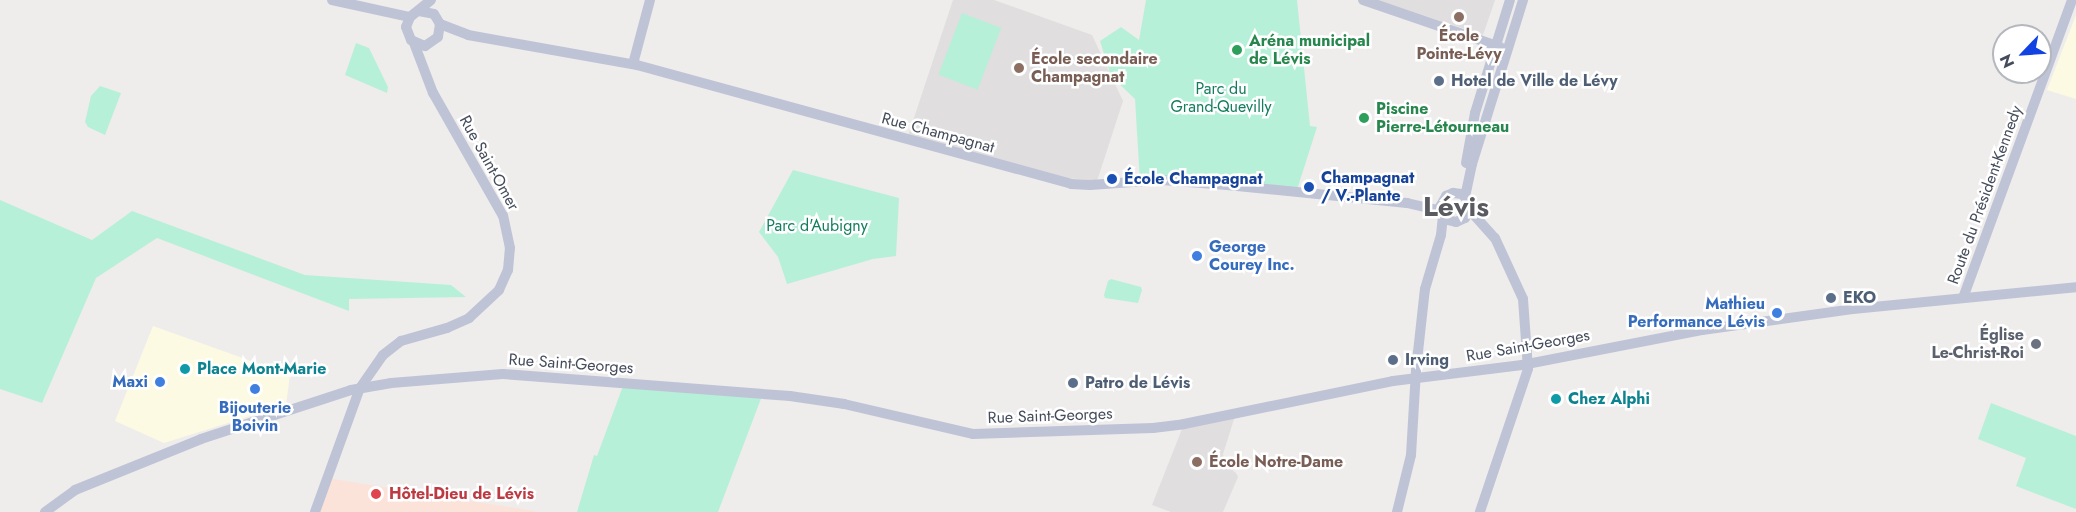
<!DOCTYPE html>
<html>
<head>
<meta charset="utf-8">
<style>
  body { margin:0 }
  #map { position:relative; width:2076px; height:512px; overflow:hidden; background:#efecec; font-family:Jost,sans-serif }
  div>[style] { position:absolute }
  .commercial>* { inset:0; background:#fcfae3 }
  .education>* { inset:0; background:#e0dede }
  .medical>* { inset:0; background:#fbe3da }
  .green>* { inset:0; background:#b7f0d9; transform-origin:0 0 }
  .secondary>* { height:10px; margin:-5px; padding:0 5px; transform-origin:5px; border-radius:5px; background:#bec4d6 }
  .dots>* { width:16px; height:16px; translate:-50% -50%; box-sizing:border-box; border:3px solid #fff; border-radius:50% }
  span { translate:-50% -50%; white-space:nowrap; text-align:center; line-height:1.15; -webkit-text-stroke:5px #fff; paint-order:stroke }
  .education-label { font-size:16px; color:#785e54; font-weight:700 }
  .left { translate:0 -50%; text-align:left }
  .leisure-label { font-size:16px; color:#27864d; font-weight:700 }
  .service-label { font-size:16px; color:#4e5e75; font-weight:700 }
  .park-label { font-size:16px; color:#137d5d }
  .street-label { font-size:16px; color:#444b5a }
  .transit-label { font-size:16px; color:#164399; font-weight:700 }
  .shop-label { font-size:16px; color:#366cbe; font-weight:700 }
  .right { translate:-100% -50%; text-align:right }
  .worship-label { font-size:16px; color:#5b616d; font-weight:700 }
  .culture-label { font-size:16px; color:#0d838f; font-weight:700 }
  .health-label { font-size:16px; color:#be3a42; font-weight:700 }
  .town-label { font-size:28px; color:#595b61; font-weight:700 }
  .north { position:absolute; left:1992px; top:24px; width:60px; height:60px; box-sizing:border-box; background:#fff; border:2px solid #b4b7bd; border-radius:50%; rotate:245deg; font-size:16px; font-weight:700; line-height:24px; text-align:center; color:#444b5a }
  .north::after { content:''; display:block; margin:auto; width:21px; height:27px; background:#1243e2; clip-path:polygon(50% 0,100% 100%,50% 72%,0 100%) }
</style>
</head>
<body>
<div id="map">
  <div class="commercial">
    <i style="clip-path:polygon(2076px 15px,2076px 99px,2047px 90px)"></i>
    <i style="clip-path:polygon(153px 326px,290px 375px,286px 405px,164px 443px,115px 421px)"></i>
  </div>
  <div class="education">
    <i style="clip-path:polygon(953px 0,994px 0,1092px 35px,1123px 101px,1097px 181px,1037px 175px,907px 139px)"></i>
    <i style="clip-path:polygon(1377px 0,1495px 0,1483px 35px)"></i>
    <i style="clip-path:polygon(1236px 413px,1223px 454px,1225px 464px,1236px 473px,1238px 477px,1223px 512px,1171px 512px,1152px 505px,1184px 424px)"></i>
  </div>
  <div class="medical">
    <i style="clip-path:polygon(327px 478px,534px 511px,540px 512px,314px 512px)"></i>
  </div>
  <div class="green">
    <i style="clip-path:polygon(1146px 0,1297px 0,1310px 126px,1317px 127px,1296px 193px,1140px 182px,1135px 99px,1111px 76px,1100px 41px,1121px 27px,1139px 40px)"></i>
    <i style="left:962px;top:13px;width:42px;height:66px;rotate:21deg"></i>
    <i style="clip-path:polygon(356px 43px,369px 48px,388px 87px,387px 93px,345px 75px)"></i>
    <i style="clip-path:polygon(100px 86px,121px 93px,105px 135px,88px 127px,85px 122px,91px 96px)"></i>
    <i style="clip-path:polygon(793px 170px,899px 198px,896px 256px,873px 259px,787px 284px,778px 257px,759px 232px)"></i>
    <i style="clip-path:polygon(0 200px,92px 240px,132px 211px,305px 275px,451px 285px,466px 297px,349px 299px,349px 311px,157px 238px,96px 278px,42px 403px,0 389px)"></i>
    <i style="clip-path:polygon(1111px 279px,1141px 287px,1142px 290px,1138px 303px,1105px 298px,1104px 295px,1108px 281px)"></i>
    <i style="clip-path:polygon(623px 386px,762px 396px,718px 512px,577px 512px,594px 455px,597px 456px)"></i>
    <i style="clip-path:polygon(1991px 403px,2076px 436px,2076px 509px,2016px 486px,2026px 458px,1978px 439px)"></i>
  </div>
  <div class="secondary">
    <i style="left:332px;top:0;width:80px;rotate:12.3deg"></i>
    <i style="left:1363px;top:0;width:145px;rotate:18.9deg"></i>
    <i style="left:419px;top:11px;width:15px;rotate:11deg"></i>
    <i style="left:434px;top:14px;width:12px;rotate:59deg"></i>
    <i style="left:440px;top:24px;width:13px;rotate:99deg"></i>
    <i style="left:438px;top:37px;width:16px;rotate:145deg"></i>
    <i style="left:425px;top:46px;width:15px;rotate:-157deg"></i>
    <i style="left:411px;top:40px;width:14px;rotate:-111deg"></i>
    <i style="left:406px;top:27px;width:11px;rotate:-68deg"></i>
    <i style="left:410px;top:17px;width:27px;rotate:-39deg"></i>
    <i style="left:440px;top:24px;width:30px;rotate:21deg"></i>
    <i style="left:468px;top:35px;width:172px;rotate:10.1deg"></i>
    <i style="left:637px;top:65px;width:450px;rotate:15.3deg"></i>
    <i style="left:1071px;top:184px;width:19px;rotate:3deg"></i>
    <i style="left:1090px;top:185px;width:72px;rotate:-4deg"></i>
    <i style="left:1162px;top:180px;width:65px;rotate:4.4deg"></i>
    <i style="left:1227px;top:185px;width:181px;rotate:5.7deg"></i>
    <i style="left:1407px;top:203px;width:35px;rotate:13deg"></i>
    <i style="left:633px;top:64px;width:66px;rotate:-75.1deg"></i>
    <i style="left:1466px;top:163px;width:51px;rotate:-79.8deg"></i>
    <i style="left:1475px;top:113px;width:118px;rotate:-72.8deg"></i>
    <i style="left:1465px;top:197px;width:34px;rotate:-78deg"></i>
    <i style="left:1472px;top:164px;width:172px;rotate:-72.7deg"></i>
    <i style="left:1470px;top:207px;width:12px;rotate:114deg"></i>
    <i style="left:1465px;top:218px;width:10px;rotate:156deg"></i>
    <i style="left:1456px;top:222px;width:9px;rotate:-167deg"></i>
    <i style="left:1447px;top:220px;width:15px;rotate:-118deg"></i>
    <i style="left:1440px;top:207px;width:13px;rotate:-61deg"></i>
    <i style="left:1446px;top:196px;width:8px;rotate:-23deg"></i>
    <i style="left:1453px;top:193px;width:9px;rotate:6deg"></i>
    <i style="left:1462px;top:194px;width:8px;rotate:45deg"></i>
    <i style="left:1468px;top:200px;width:16px;rotate:68deg"></i>
    <i style="left:1474px;top:215px;width:31px;rotate:48deg"></i>
    <i style="left:1495px;top:238px;width:67px;rotate:65.3deg"></i>
    <i style="left:1523px;top:299px;width:70px;rotate:85.9deg"></i>
    <i style="left:1528px;top:369px;width:151px;rotate:108.6deg"></i>
    <i style="left:1963px;top:298px;width:317px;rotate:-69.9deg"></i>
    <i style="left:45px;top:512px;width:37px;rotate:-36deg"></i>
    <i style="left:75px;top:490px;width:136px;rotate:-22deg"></i>
    <i style="left:201px;top:439px;width:158px;rotate:-18.1deg"></i>
    <i style="left:351px;top:390px;width:41px;rotate:-9.9deg"></i>
    <i style="left:391px;top:383px;width:112px;rotate:-4.6deg"></i>
    <i style="left:503px;top:374px;width:288px;rotate:4.4deg"></i>
    <i style="left:790px;top:396px;width:55px;rotate:8.4deg"></i>
    <i style="left:844px;top:404px;width:132px;rotate:13.1deg"></i>
    <i style="left:973px;top:434px;width:180px;rotate:-1.9deg"></i>
    <i style="left:1153px;top:428px;width:31px;rotate:-7deg"></i>
    <i style="left:1184px;top:424px;width:213px;rotate:-11.6deg"></i>
    <i style="left:1393px;top:381px;width:130px;rotate:-7.1deg"></i>
    <i style="left:1522px;top:365px;width:183px;rotate:-11deg"></i>
    <i style="left:1702px;top:330px;width:152px;rotate:-7.9deg"></i>
    <i style="left:1853px;top:309px;width:224px;rotate:-5.6deg"></i>
    <i style="left:315px;top:512px;width:132px;rotate:-70.1deg"></i>
    <i style="left:360px;top:388px;width:40px;rotate:-55.1deg"></i>
    <i style="left:383px;top:355px;width:23px;rotate:-38deg"></i>
    <i style="left:401px;top:341px;width:48px;rotate:-15.8deg"></i>
    <i style="left:447px;top:328px;width:24px;rotate:-24deg"></i>
    <i style="left:469px;top:318px;width:41px;rotate:-43deg"></i>
    <i style="left:499px;top:290px;width:22px;rotate:-66deg"></i>
    <i style="left:508px;top:270px;width:22px;rotate:-85deg"></i>
    <i style="left:510px;top:248px;width:33px;rotate:-102deg"></i>
    <i style="left:503px;top:216px;width:142px;rotate:-119.6deg"></i>
    <i style="left:433px;top:93px;width:53px;rotate:-110.8deg"></i>
    <i style="left:1397px;top:512px;width:59px;rotate:-76.2deg"></i>
    <i style="left:1411px;top:455px;width:85px;rotate:-86.6deg"></i>
    <i style="left:1416px;top:370px;width:81px;rotate:-83.7deg"></i>
    <i style="left:1425px;top:289px;width:56px;rotate:-73.5deg"></i>
    <i style="left:1441px;top:235px;width:19px;rotate:-84deg"></i>
  </div>
  <div class="dots">
    <i style="left:1459px;top:17px;background:#8d6e63"></i>
    <i style="left:1237px;top:50px;background:#2e9e5b"></i>
    <i style="left:1019px;top:68px;background:#8d6e63"></i>
    <i style="left:1439px;top:81px;background:#5c6f8a"></i>
    <i style="left:1364px;top:118px;background:#2e9e5b"></i>
    <i style="left:1112px;top:179px;background:#1a4fb4"></i>
    <i style="left:1309px;top:187px;background:#1a4fb4"></i>
    <i style="left:1197px;top:256px;background:#3f7fe0"></i>
    <i style="left:1831px;top:298px;background:#5c6f8a"></i>
    <i style="left:1777px;top:313px;background:#3f7fe0"></i>
    <i style="left:2036px;top:344px;background:#6b7280"></i>
    <i style="left:1393px;top:360px;background:#5c6f8a"></i>
    <i style="left:185px;top:369px;background:#0f9aa8"></i>
    <i style="left:160px;top:382px;background:#3f7fe0"></i>
    <i style="left:1073px;top:383px;background:#5c6f8a"></i>
    <i style="left:255px;top:389px;background:#3f7fe0"></i>
    <i style="left:1556px;top:399px;background:#0f9aa8"></i>
    <i style="left:1197px;top:462px;background:#8d6e63"></i>
    <i style="left:376px;top:494px;background:#e0444e"></i>
  </div>
  <div class="education-label">
    <span style="left:1459px;top:45px">École<br>Pointe-Lévy</span>
    <span class="left" style="left:1031px;top:68px">École secondaire<br>Champagnat</span>
    <span class="left" style="left:1209px;top:462px">École Notre-Dame</span>
  </div>
  <div class="leisure-label">
    <span class="left" style="left:1249px;top:50px">Aréna municipal<br>de Lévis</span>
    <span class="left" style="left:1376px;top:118px">Piscine<br>Pierre-Létourneau</span>
  </div>
  <div class="service-label">
    <span class="left" style="left:1451px;top:81px">Hotel de Ville de Lévy</span>
    <span class="left" style="left:1843px;top:298px">EKO</span>
    <span class="left" style="left:1405px;top:360px">Irving</span>
    <span class="left" style="left:1085px;top:383px">Patro de Lévis</span>
  </div>
  <div class="park-label">
    <span style="left:1221px;top:98px">Parc du<br>Grand-Quevilly</span>
    <span style="left:817px;top:226px">Parc d'Aubigny</span>
  </div>
  <div class="street-label">
    <span style="left:938px;top:133px;rotate:15deg">Rue Champagnat</span>
    <span style="left:489px;top:163px;rotate:61deg">Rue Saint-Omer</span>
    <span style="left:1985px;top:195px;rotate:-70deg">Route du Président-Kennedy</span>
    <span style="left:1528px;top:346px;rotate:-10deg">Rue Saint-Georges</span>
    <span style="left:571px;top:364px;rotate:4deg">Rue Saint-Georges</span>
    <span style="left:1050px;top:416px;rotate:-2deg">Rue Saint-Georges</span>
  </div>
  <div class="transit-label">
    <span class="left" style="left:1321px;top:187px">Champagnat<br>/ V.-Plante</span>
    <span class="left" style="left:1124px;top:179px">École Champagnat</span>
  </div>
  <div class="shop-label">
    <span class="left" style="left:1209px;top:256px">George<br>Courey Inc.</span>
    <span class="right" style="left:1765px;top:313px">Mathieu<br>Performance Lévis</span>
    <span class="right" style="left:148px;top:382px">Maxi</span>
    <span style="left:255px;top:417px">Bijouterie<br>Boivin</span>
  </div>
  <div class="worship-label">
    <span class="right" style="left:2024px;top:344px">Église<br>Le-Christ-Roi</span>
  </div>
  <div class="culture-label">
    <span class="left" style="left:197px;top:369px">Place Mont-Marie</span>
    <span class="left" style="left:1568px;top:399px">Chez Alphi</span>
  </div>
  <div class="health-label">
    <span class="left" style="left:389px;top:494px">Hôtel-Dieu de Lévis</span>
  </div>
  <div class="town-label">
    <span style="left:1456px;top:207px">Lévis</span>
  </div>
  <div class="north">N</div>
</div>
</body>
</html>
